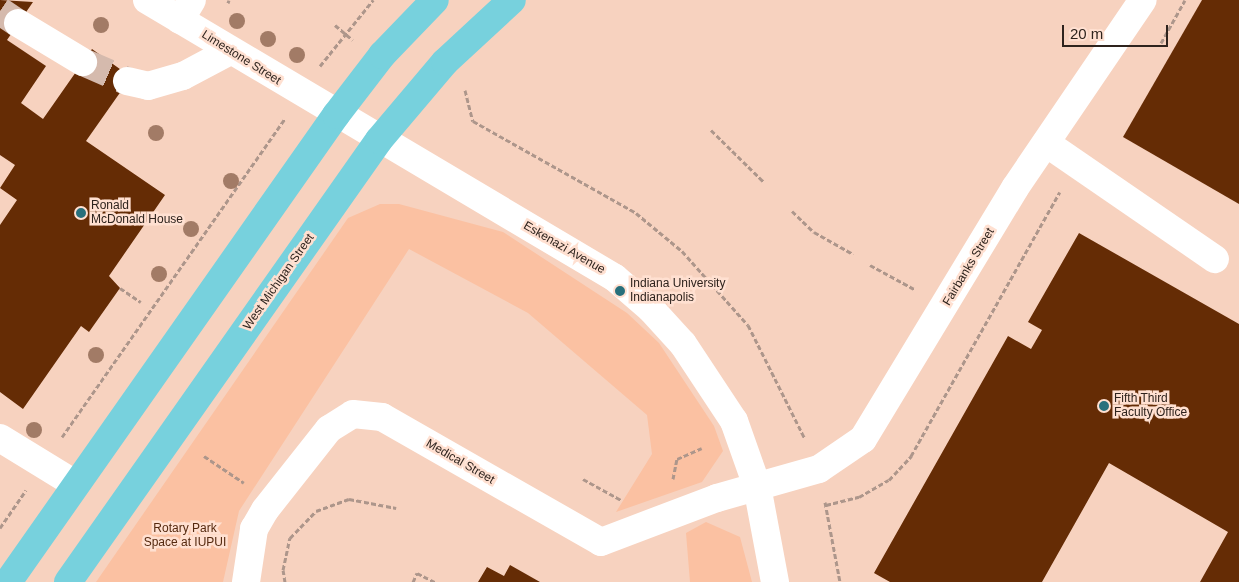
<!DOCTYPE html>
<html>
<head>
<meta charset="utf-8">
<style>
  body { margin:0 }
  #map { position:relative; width:1239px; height:582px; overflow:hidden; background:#ffe0d1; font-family:Helvetica,sans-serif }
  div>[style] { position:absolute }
  .built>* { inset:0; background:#f7d2bf; transform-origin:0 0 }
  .green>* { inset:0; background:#fbc1a2 }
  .building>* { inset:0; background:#652c05 }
  .minor-tunnel>* { height:28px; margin-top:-14px; transform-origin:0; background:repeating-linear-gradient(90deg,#d5baad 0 28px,transparent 0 42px) }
  .path>* { height:3px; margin-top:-1.5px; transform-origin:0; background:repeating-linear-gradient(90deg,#ad968b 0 5px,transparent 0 7.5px) }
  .minor>* { height:28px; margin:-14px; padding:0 14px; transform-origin:14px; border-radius:14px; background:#fff }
  .major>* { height:28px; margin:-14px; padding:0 14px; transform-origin:14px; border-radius:14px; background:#77d1dd }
  .trees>* { width:16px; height:16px; margin:-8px; border-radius:50%; background:#a27b66 }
  .dots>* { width:14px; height:14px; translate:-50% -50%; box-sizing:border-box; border:2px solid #ffe0d1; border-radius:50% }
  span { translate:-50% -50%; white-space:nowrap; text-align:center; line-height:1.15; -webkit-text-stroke:5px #ffe0d1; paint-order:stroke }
  .street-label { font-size:12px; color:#2e231d }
  .poi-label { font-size:12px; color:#2e231d }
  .left { translate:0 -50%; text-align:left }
  .park-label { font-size:12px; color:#55290f }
  .scale { position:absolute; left:1062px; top:25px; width:106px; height:22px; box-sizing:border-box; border:2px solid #2e231d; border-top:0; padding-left:6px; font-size:15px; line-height:18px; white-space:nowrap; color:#2e231d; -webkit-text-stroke:4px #ffe0d1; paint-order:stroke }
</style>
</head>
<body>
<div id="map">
  <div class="built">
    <i style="left:0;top:0;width:1239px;height:582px"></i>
  </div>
  <div class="green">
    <i style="clip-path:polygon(380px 204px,399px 204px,503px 232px,627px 313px,659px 343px,714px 426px,723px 451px,702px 482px,616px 512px,652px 454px,647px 415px,528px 313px,409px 249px,239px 511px,223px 582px,96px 582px,348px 218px)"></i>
    <i style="clip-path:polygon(706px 522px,740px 537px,752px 582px,690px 582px,686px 533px)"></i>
  </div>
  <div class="building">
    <i style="clip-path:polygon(0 0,33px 2px,7px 40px,46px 66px,21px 103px,43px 119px,92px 49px,131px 77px,86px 141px,165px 195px,109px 276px,120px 288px,89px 332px,81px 326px,23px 409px,0 392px,0 225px,17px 200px,0 188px,15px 165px,0 155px)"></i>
    <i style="clip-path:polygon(1202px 0,1239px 0,1239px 204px,1123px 137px)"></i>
    <i style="clip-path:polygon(1079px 233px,1239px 324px,1239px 582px,1200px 582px,1228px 532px,1109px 463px,1042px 582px,890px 582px,874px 573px,1008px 336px,1031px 349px,1042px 330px,1028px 322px)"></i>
    <i style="clip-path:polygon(510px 565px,540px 582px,478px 582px,487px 567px,504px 576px)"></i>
  </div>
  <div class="minor-tunnel">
    <i style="left:0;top:11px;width:22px;rotate:34deg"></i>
    <i style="left:83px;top:62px;width:48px;rotate:23.4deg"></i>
  </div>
  <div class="path">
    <i style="left:228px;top:3px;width:3px;rotate:-72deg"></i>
    <i style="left:335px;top:25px;width:23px;rotate:40deg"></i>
    <i style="left:1161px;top:43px;width:49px;rotate:-60.8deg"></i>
    <i style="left:320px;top:66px;width:85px;rotate:-51.2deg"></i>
    <i style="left:465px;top:90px;width:32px;rotate:76deg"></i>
    <i style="left:473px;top:121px;width:187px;rotate:29.4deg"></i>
    <i style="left:636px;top:213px;width:60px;rotate:39.6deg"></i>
    <i style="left:682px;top:251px;width:99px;rotate:48.3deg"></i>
    <i style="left:748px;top:325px;width:127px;rotate:63.4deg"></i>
    <i style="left:711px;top:130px;width:74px;rotate:44.5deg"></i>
    <i style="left:792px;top:211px;width:30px;rotate:44deg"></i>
    <i style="left:814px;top:232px;width:45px;rotate:29.4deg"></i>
    <i style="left:870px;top:265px;width:52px;rotate:28.5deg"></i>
    <i style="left:120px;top:288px;width:25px;rotate:34deg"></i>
    <i style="left:62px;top:437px;width:388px;rotate:-55deg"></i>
    <i style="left:204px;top:456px;width:48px;rotate:34deg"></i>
    <i style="left:583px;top:479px;width:43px;rotate:28.9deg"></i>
    <i style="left:673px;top:479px;width:20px;rotate:-79deg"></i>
    <i style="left:677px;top:459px;width:27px;rotate:-24deg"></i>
    <i style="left:825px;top:502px;width:81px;rotate:79.4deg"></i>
    <i style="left:826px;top:505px;width:34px;rotate:-14deg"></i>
    <i style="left:859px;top:497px;width:34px;rotate:-30deg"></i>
    <i style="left:889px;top:480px;width:33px;rotate:-47deg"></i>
    <i style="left:911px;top:456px;width:303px;rotate:-60.6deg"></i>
    <i style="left:0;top:528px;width:46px;rotate:-55.6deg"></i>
    <i style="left:285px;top:582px;width:12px;rotate:-99deg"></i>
    <i style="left:283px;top:570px;width:33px;rotate:-78deg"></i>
    <i style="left:290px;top:538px;width:37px;rotate:-46deg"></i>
    <i style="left:316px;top:511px;width:35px;rotate:-20deg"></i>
    <i style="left:349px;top:499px;width:48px;rotate:10.8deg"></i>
    <i style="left:413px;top:582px;width:10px;rotate:-66deg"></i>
    <i style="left:417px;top:573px;width:20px;rotate:27deg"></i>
  </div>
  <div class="minor">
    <i style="left:147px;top:0;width:544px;rotate:30.71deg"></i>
    <i style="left:615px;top:278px;width:48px;rotate:40.7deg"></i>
    <i style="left:651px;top:309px;width:47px;rotate:47.6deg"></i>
    <i style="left:683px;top:344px;width:92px;rotate:56.5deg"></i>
    <i style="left:734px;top:421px;width:69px;rotate:70.5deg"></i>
    <i style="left:757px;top:486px;width:98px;rotate:79.4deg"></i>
    <i style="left:180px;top:20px;width:23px;rotate:-59deg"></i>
    <i style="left:18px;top:23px;width:76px;rotate:31deg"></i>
    <i style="left:127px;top:81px;width:22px;rotate:13deg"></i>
    <i style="left:148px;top:86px;width:36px;rotate:-16deg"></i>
    <i style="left:183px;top:76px;width:53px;rotate:-28deg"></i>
    <i style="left:1046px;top:143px;width:205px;rotate:34.5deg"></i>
    <i style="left:0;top:438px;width:88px;rotate:31.5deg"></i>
    <i style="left:246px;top:582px;width:54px;rotate:-81.4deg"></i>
    <i style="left:254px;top:529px;width:22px;rotate:-60deg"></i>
    <i style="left:265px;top:510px;width:103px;rotate:-51.7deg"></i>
    <i style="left:329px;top:429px;width:28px;rotate:-32deg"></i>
    <i style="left:353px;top:414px;width:29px;rotate:6deg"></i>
    <i style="left:382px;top:417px;width:252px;rotate:29.7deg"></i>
    <i style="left:601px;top:542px;width:124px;rotate:-20.8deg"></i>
    <i style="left:717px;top:498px;width:106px;rotate:-15.9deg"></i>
    <i style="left:819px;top:469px;width:53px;rotate:-34.3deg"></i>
    <i style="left:863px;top:439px;width:293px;rotate:-58.8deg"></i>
    <i style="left:1015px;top:188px;width:227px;rotate:-55.8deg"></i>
  </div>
  <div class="major">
    <i style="left:8px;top:582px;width:571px;rotate:-54.92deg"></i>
    <i style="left:336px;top:115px;width:76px;rotate:-52.5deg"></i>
    <i style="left:382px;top:55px;width:76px;rotate:-46.1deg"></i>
    <i style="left:68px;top:582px;width:540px;rotate:-54.87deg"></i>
    <i style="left:379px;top:140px;width:102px;rotate:-49.8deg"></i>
    <i style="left:445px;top:62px;width:91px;rotate:-42.8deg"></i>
  </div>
  <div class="trees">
    <i style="left:237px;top:21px"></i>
    <i style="left:101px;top:25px"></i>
    <i style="left:268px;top:39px"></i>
    <i style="left:297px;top:55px"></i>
    <i style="left:156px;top:133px"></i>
    <i style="left:231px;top:181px"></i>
    <i style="left:191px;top:229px"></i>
    <i style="left:159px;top:274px"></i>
    <i style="left:96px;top:355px"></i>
    <i style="left:34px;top:430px"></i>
  </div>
  <div class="dots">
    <i style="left:81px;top:213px;background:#28707c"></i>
    <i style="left:620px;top:291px;background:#28707c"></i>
    <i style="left:1104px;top:406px;background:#28707c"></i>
  </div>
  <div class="street-label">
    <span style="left:241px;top:58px;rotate:32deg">Limestone Street</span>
    <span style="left:564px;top:248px;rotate:30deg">Eskenazi Avenue</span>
    <span style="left:969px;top:267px;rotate:-59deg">Fairbanks Street</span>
    <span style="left:279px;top:282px;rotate:-55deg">West Michigan Street</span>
    <span style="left:460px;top:462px;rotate:30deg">Medical Street</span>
  </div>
  <div class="poi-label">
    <span class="left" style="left:91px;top:213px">Ronald<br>McDonald House</span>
    <span class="left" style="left:630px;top:291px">Indiana University<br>Indianapolis</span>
    <span class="left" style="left:1114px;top:406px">Fifth Third<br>Faculty Office</span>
  </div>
  <div class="park-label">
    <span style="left:185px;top:536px">Rotary Park<br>Space at IUPUI</span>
  </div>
  <div class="scale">20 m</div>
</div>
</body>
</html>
